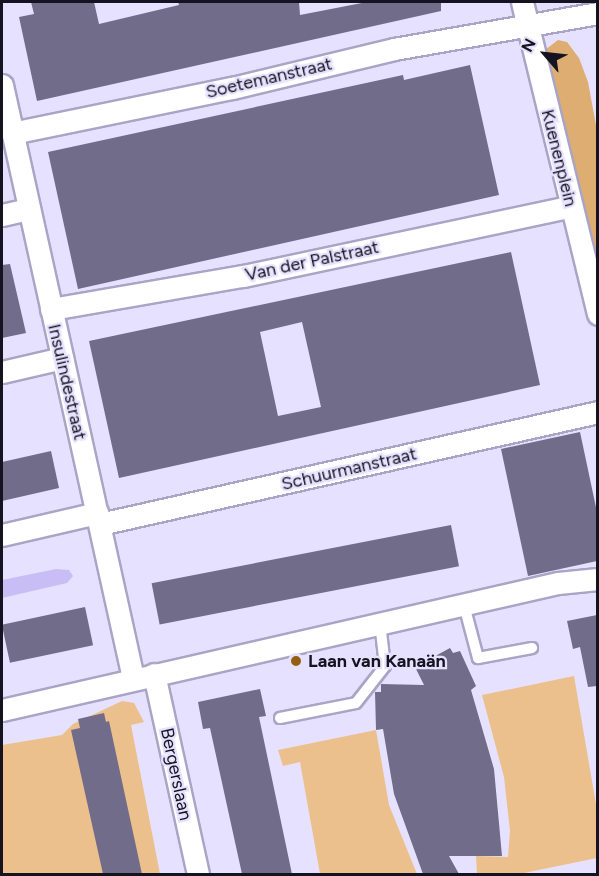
<!DOCTYPE html>
<html>
<head>
<meta charset="utf-8">
<style>
  body { margin:0 }
  #map { position:relative; width:599px; height:876px; overflow:hidden; background:#e6e1fe; font-family:Figtree,sans-serif }
  div>[style] { position:absolute }
  .green>* { inset:0; background:#ebc08c }
  .forest>* { inset:0; background:#ddad71 }
  .water>* { inset:0; background:#c8bef5 }
  .building>* { inset:0; background:#726c8b; transform-origin:0 0 }
  .roads { filter:drop-shadow(2px 0 #aaa4c6) drop-shadow(-2px 0 #aaa4c6) drop-shadow(0 2px #aaa4c6) drop-shadow(0 -2px #aaa4c6) }
  .service>* { height:10px; margin:-5px; padding:0 5px; transform-origin:5px; border-radius:5px; background:#fff }
  .minor>* { height:21px; margin:-10.5px; padding:0 10.5px; transform-origin:10.5px; border-radius:10.5px; background:#fff }
  .dots>* { width:16px; height:16px; translate:-50% -50%; box-sizing:border-box; border:3px solid #e6e1fe; border-radius:50% }
  span { translate:-50% -50%; white-space:nowrap; text-align:center; line-height:1.15; -webkit-text-stroke:4.5px #e6e1fe; paint-order:stroke }
  .street-label { font-size:18px; color:#161320 }
  .poi-label { font-size:18px; color:#161320; font-weight:700 }
  .left { translate:0 -50%; text-align:left }
  .frame { position:absolute; inset:0; border:3px solid #161320; pointer-events:none }
  .north { position:absolute; left:515px; top:24px; width:60px; height:60px; -webkit-text-stroke:4px #e6e1fe; paint-order:stroke; rotate:298deg; font-size:16px; font-weight:700; line-height:24px; text-align:center; color:#161320 }
  .north::after { content:''; display:block; margin:auto; width:21px; height:27px; background:#161320; clip-path:polygon(50% 0,100% 100%,50% 72%,0 100%) }
</style>
</head>
<body>
<div id="map">
  <div class="green">
    <i style="clip-path:polygon(574px 676px,597px 810px,597px 858px,519px 874px,477px 874px,476px 856px,508px 857px,510px 831px,504px 777px,482px 695px)"></i>
    <i style="clip-path:polygon(122px 701px,134px 703px,144px 722px,131px 725px,160px 874px,2px 874px,2px 745px,62px 735px,73px 724px)"></i>
    <i style="clip-path:polygon(376px 730px,389px 805px,417px 874px,320px 874px,300px 762px,283px 766px,278px 750px)"></i>
  </div>
  <div class="forest">
    <i style="clip-path:polygon(558px 40px,567px 42px,579px 58px,588px 82px,598px 136px,597px 286px,550px 82px,545px 50px)"></i>
  </div>
  <div class="water">
    <i style="clip-path:polygon(56px 569px,69px 570px,73px 576px,67px 583px,2px 598px,2px 580px)"></i>
  </div>
  <div class="building">
    <i style="clip-path:polygon(31px 2px,94px 2px,99px 24px,179px 5px,178px 2px,299px 2px,300px 15px,367px 2px,441px 2px,441px 11px,37px 101px,19px 17px,34px 14px)"></i>
    <i style="clip-path:polygon(470px 65px,499px 195px,78px 289px,48px 152px,403px 75px,404px 80px)"></i>
    <i style="clip-path:polygon(evenodd,511px 252px,540px 385px,119px 478px,89px 341px,511px 252px,302px 322px,321px 407px,278px 416px,260px 332px,302px 322px)"></i>
    <i style="clip-path:polygon(10px 264px,26px 333px,2px 338px,2px 265px)"></i>
    <i style="clip-path:polygon(580px 432px,597px 512px,597px 561px,528px 576px,501px 449px)"></i>
    <i style="clip-path:polygon(51px 451px,59px 488px,2px 501px,2px 462px)"></i>
    <i style="left:451px;top:525px;width:42px;height:305px;rotate:79deg"></i>
    <i style="left:85px;top:607px;width:39px;height:85px;rotate:78deg"></i>
    <i style="clip-path:polygon(597px 615px,597px 686px,588px 687px,580px 647px,573px 649px,567px 621px)"></i>
    <i style="clip-path:polygon(450px 648px,453px 653px,460px 651px,476px 686px,471px 690px,494px 769px,502px 856px,449px 856px,459px 874px,423px 874px,394px 794px,383px 729px,376px 730px,375px 692px,381px 692px,381px 684px,424px 685px,415px 667px)"></i>
    <i style="clip-path:polygon(260px 689px,266px 716px,259px 717px,292px 874px,242px 874px,210px 728px,203px 729px,198px 702px)"></i>
    <i style="clip-path:polygon(104px 713px,106px 722px,109px 721px,142px 874px,103px 874px,71px 730px,80px 728px,78px 719px)"></i>
  </div>
  <div class="roads">
    <div class="service">
      <i style="left:464px;top:605px;width:55px;rotate:75.2deg"></i>
      <i style="left:478px;top:658px;width:55px;rotate:-10.5deg"></i>
      <i style="left:280px;top:718px;width:77px;rotate:-11.2deg"></i>
      <i style="left:356px;top:703px;width:47px;rotate:-51.9deg"></i>
      <i style="left:385px;top:666px;width:43px;rotate:-96.6deg"></i>
    </div>
    <div class="minor">
      <i style="left:522px;top:2px;width:321px;rotate:76.3deg"></i>
      <i style="left:2px;top:85px;width:607px;rotate:77.54deg"></i>
      <i style="left:12px;top:133px;width:225px;rotate:-11.6deg"></i>
      <i style="left:232px;top:88px;width:167px;rotate:-13.5deg"></i>
      <i style="left:394px;top:49px;width:207px;rotate:-10deg"></i>
      <i style="left:2px;top:215px;width:28px;rotate:-13deg"></i>
      <i style="left:51px;top:309px;width:195px;rotate:-9.8deg"></i>
      <i style="left:243px;top:276px;width:335px;rotate:-12deg"></i>
      <i style="left:2px;top:372px;width:62px;rotate:-13.1deg"></i>
      <i style="left:100px;top:524px;width:510px;rotate:-12.67deg"></i>
      <i style="left:2px;top:535px;width:98px;rotate:-13deg"></i>
      <i style="left:154px;top:674px;width:205px;rotate:77.6deg"></i>
      <i style="left:2px;top:710px;width:570px;rotate:-12.87deg"></i>
      <i style="left:558px;top:583px;width:40px;rotate:-5.7deg"></i>
    </div>
  </div>
  <div class="dots">
    <i style="left:296px;top:661px;background:#936012"></i>
  </div>
  <div class="street-label">
    <span style="left:269px;top:78px;rotate:-13deg">Soetemanstraat</span>
    <span style="left:559px;top:158px;rotate:76deg">Kuenenplein</span>
    <span style="left:312px;top:261px;rotate:-12deg">Van der Palstraat</span>
    <span style="left:67px;top:382px;rotate:77deg">Insulindestraat</span>
    <span style="left:349px;top:469px;rotate:-13deg">Schuurmanstraat</span>
    <span style="left:176px;top:774px;rotate:78deg">Bergerslaan</span>
  </div>
  <div class="poi-label">
    <span class="left" style="left:308px;top:661px">Laan van Kanaän</span>
  </div>
  <div class="frame"></div>
  <div class="north">N</div>
</div>
</body>
</html>
